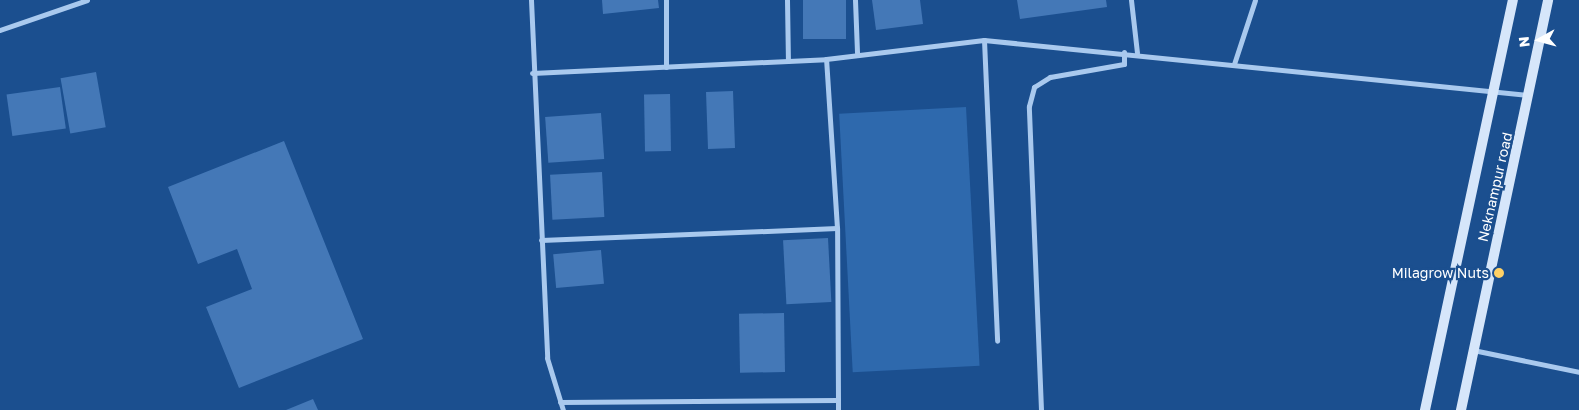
<!DOCTYPE html>
<html>
<head>
<meta charset="utf-8">
<style>
  body { margin:0 }
  #map { position:relative; width:1579px; height:410px; overflow:hidden; background:#1b4f8f; font-family:"Golos Text",sans-serif }
  div>[style] { position:absolute }
  .green>* { inset:0; background:#2e69ad; transform-origin:0 0 }
  .building>* { inset:0; background:#4478b7; transform-origin:0 0 }
  .street>* { height:5px; margin:-2.5px; padding:0 2.5px; transform-origin:2.5px; border-radius:2.5px; background:#a9c9ee }
  .secondary>* { height:10px; margin:-5px; padding:0 5px; transform-origin:5px; border-radius:5px; background:#d6e6fa }
  .dots>* { width:14px; height:14px; translate:-50% -50%; box-sizing:border-box; border:2px solid #1b4f8f; border-radius:50% }
  span { translate:-50% -50%; white-space:nowrap; text-align:center; line-height:1.15; -webkit-text-stroke:4.5px #1b4f8f; paint-order:stroke }
  .street-label { font-size:14px; color:#fff }
  .poi-label { font-size:14px; color:#fff }
  .right { translate:-100% -50%; text-align:right }
  .north { position:absolute; left:1514px; top:15px; width:50px; height:50px; -webkit-text-stroke:4px #1b4f8f; paint-order:stroke; rotate:263deg; font-size:14px; font-weight:700; line-height:20px; text-align:center; color:#fff }
  .north::after { content:''; display:block; margin:auto; width:18px; height:22px; background:#fff; clip-path:polygon(50% 0,100% 100%,50% 72%,0 100%) }
</style>
</head>
<body>
<div id="map">
  <div class="green">
    <i style="left:966px;top:107px;width:259px;height:127px;rotate:87deg"></i>
  </div>
  <div class="building">
    <i style="clip-path:polygon(602px 0,658px 0,659px 8px,603px 14px)"></i>
    <i style="left:803px;top:0;width:43px;height:39px"></i>
    <i style="clip-path:polygon(872px 0,920px 0,923px 24px,876px 30px)"></i>
    <i style="clip-path:polygon(1017px 0,1106px 0,1107px 7px,1020px 19px)"></i>
    <i style="left:96px;top:72px;width:56px;height:36px;rotate:80deg"></i>
    <i style="left:60px;top:87px;width:42px;height:54px;rotate:82deg"></i>
    <i style="left:733px;top:91px;width:57px;height:27px;rotate:88deg"></i>
    <i style="left:670px;top:94px;width:57px;height:26px;rotate:89deg"></i>
    <i style="left:601px;top:113px;width:46px;height:56px;rotate:86deg"></i>
    <i style="clip-path:polygon(284px 141px,363px 339px,239px 388px,206px 307px,252px 289px,237px 249px,198px 264px,168px 187px)"></i>
    <i style="left:602px;top:172px;width:45px;height:52px;rotate:87deg"></i>
    <i style="left:828px;top:238px;width:64px;height:45px;rotate:87deg"></i>
    <i style="left:601px;top:250px;width:34px;height:48px;rotate:85deg"></i>
    <i style="left:784px;top:313px;width:59px;height:45px;rotate:89deg"></i>
    <i style="clip-path:polygon(313px 399px,318px 410px,286px 410px)"></i>
  </div>
  <div class="street">
    <i style="left:531px;top:0;width:358px;rotate:87.4deg"></i>
    <i style="left:547px;top:358px;width:54px;rotate:72.9deg"></i>
    <i style="left:666px;top:0;width:67px;rotate:90deg"></i>
    <i style="left:787px;top:0;width:61px;rotate:89.1deg"></i>
    <i style="left:855px;top:0;width:53px;rotate:87.8deg"></i>
    <i style="left:1131px;top:0;width:53px;rotate:83.5deg"></i>
    <i style="left:0;top:30px;width:92px;rotate:-19deg"></i>
    <i style="left:984px;top:40px;width:301px;rotate:87.5deg"></i>
    <i style="left:1234px;top:64px;width:67px;rotate:-71.8deg"></i>
    <i style="left:532px;top:73px;width:294px;rotate:-2.7deg"></i>
    <i style="left:826px;top:59px;width:159px;rotate:-6.9deg"></i>
    <i style="left:984px;top:40px;width:547px;rotate:5.77deg"></i>
    <i style="left:541px;top:240px;width:296px;rotate:-2.3deg"></i>
    <i style="left:837px;top:228px;width:169px;rotate:-93.7deg"></i>
    <i style="left:1473px;top:350px;width:108px;rotate:11.7deg"></i>
    <i style="left:838px;top:400px;width:10px;rotate:90deg"></i>
    <i style="left:560px;top:402px;width:278px;rotate:-0.4deg"></i>
    <i style="left:838px;top:400px;width:172px;rotate:-90.3deg"></i>
    <i style="left:1041px;top:410px;width:304px;rotate:-92.3deg"></i>
    <i style="left:1029px;top:106px;width:20px;rotate:-75deg"></i>
    <i style="left:1034px;top:87px;width:19px;rotate:-32deg"></i>
    <i style="left:1050px;top:77px;width:75px;rotate:-10deg"></i>
    <i style="left:1124px;top:64px;width:12px;rotate:-90deg"></i>
  </div>
  <div class="secondary">
    <i style="left:1425px;top:410px;width:419px;rotate:-77.9deg"></i>
    <i style="left:1461px;top:410px;width:419px;rotate:-78deg"></i>
  </div>
  <div class="dots">
    <i style="left:1499px;top:273px;background:#ffd166"></i>
  </div>
  <div class="street-label">
    <span style="left:1495px;top:187px;rotate:-77deg">Neknampur road</span>
  </div>
  <div class="poi-label">
    <span class="right" style="left:1489px;top:273px">Milagrow Nuts</span>
  </div>
  <div class="north">N</div>
</div>
</body>
</html>
